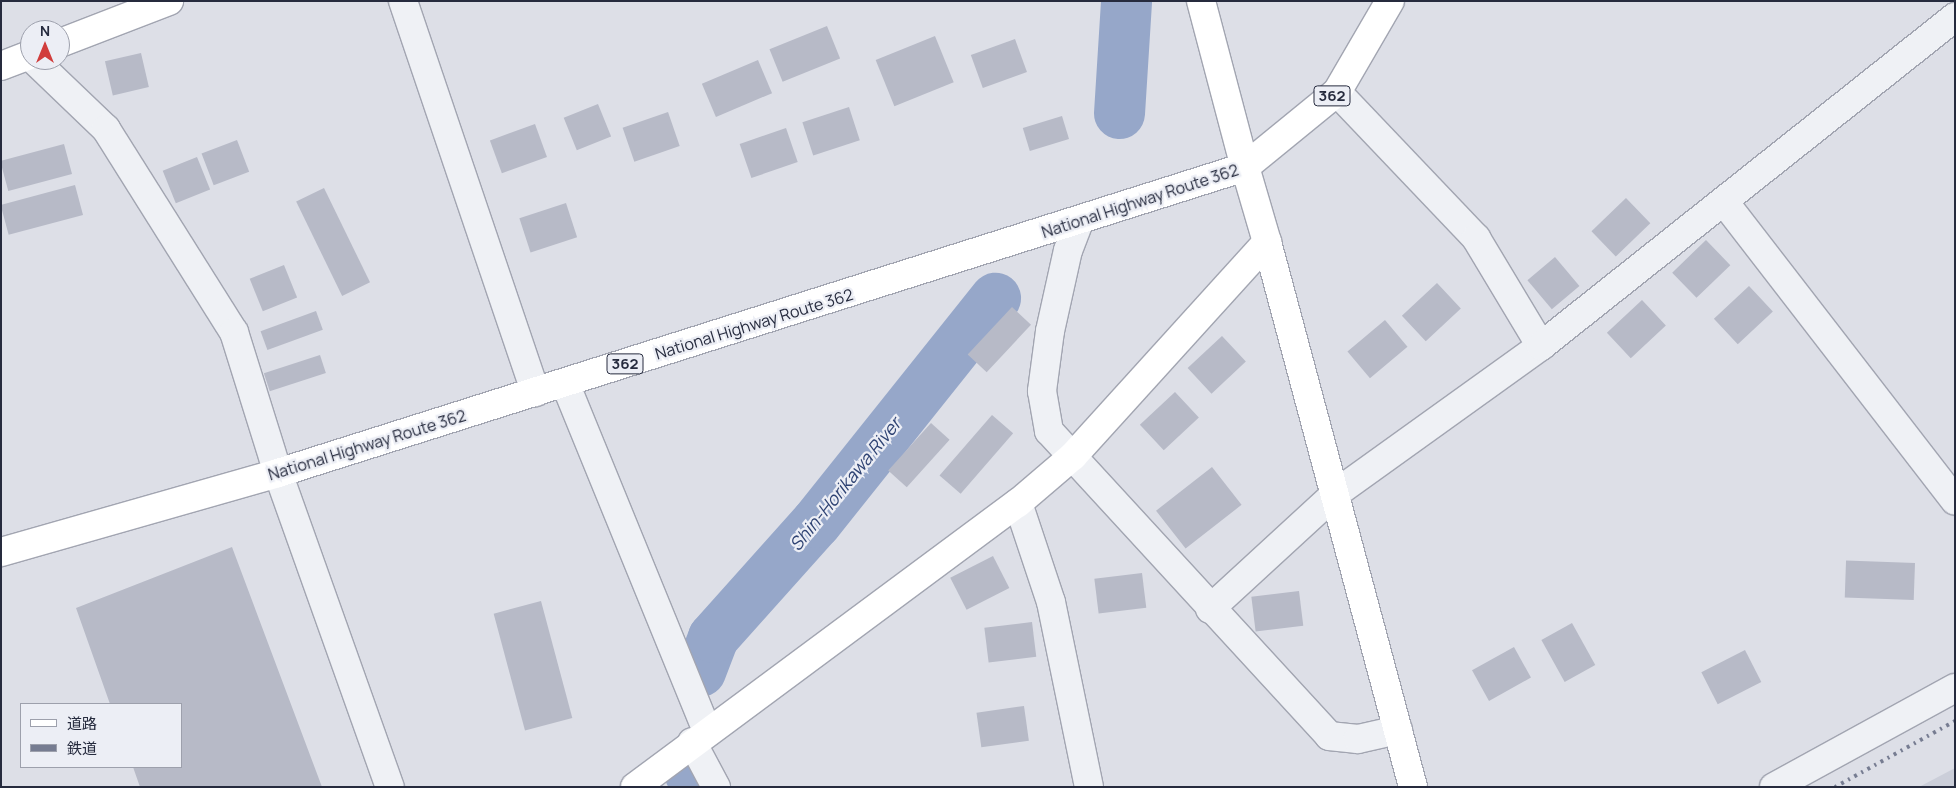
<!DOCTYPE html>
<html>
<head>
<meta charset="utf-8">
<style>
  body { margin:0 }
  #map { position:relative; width:1956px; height:788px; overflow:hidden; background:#dddfe7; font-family:Manrope,"Noto Sans JP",sans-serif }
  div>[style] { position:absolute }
  .built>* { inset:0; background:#cbced9 }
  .river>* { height:51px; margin:-25.5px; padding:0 25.5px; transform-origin:25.5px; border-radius:25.5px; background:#96a7c9 }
  .building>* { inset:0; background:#b7bac7; transform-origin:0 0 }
  .roads { filter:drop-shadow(1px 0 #a2a5b1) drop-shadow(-1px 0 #a2a5b1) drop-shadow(0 1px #a2a5b1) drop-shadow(0 -1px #a2a5b1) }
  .street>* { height:28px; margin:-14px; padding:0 14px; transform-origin:14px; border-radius:14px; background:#eff1f5 }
  .secondary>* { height:28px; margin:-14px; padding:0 14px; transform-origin:14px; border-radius:14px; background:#fff }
  .highway>* { height:28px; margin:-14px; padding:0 14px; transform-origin:14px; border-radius:14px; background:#fff }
  .rail>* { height:4px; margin-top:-2px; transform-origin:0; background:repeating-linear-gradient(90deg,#767c91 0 2.5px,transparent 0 7.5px) }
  span { translate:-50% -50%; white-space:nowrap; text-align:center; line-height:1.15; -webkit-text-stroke:4.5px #eceef5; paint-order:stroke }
  .shield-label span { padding:1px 4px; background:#eceef5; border:1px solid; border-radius:4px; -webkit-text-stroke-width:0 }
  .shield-label { font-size:15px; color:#262b3e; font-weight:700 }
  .street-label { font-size:16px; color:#262b3e }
  .water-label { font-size:18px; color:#2f4373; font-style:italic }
  .frame { position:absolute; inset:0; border:2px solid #262b3e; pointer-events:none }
  .legend { position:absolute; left:20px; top:703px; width:162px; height:65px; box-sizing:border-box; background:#eceef5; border:1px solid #9da0ac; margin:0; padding:6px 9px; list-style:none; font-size:15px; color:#262b3e }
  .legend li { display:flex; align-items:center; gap:10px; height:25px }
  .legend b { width:25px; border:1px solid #9da0ac }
  .north { position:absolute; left:20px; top:20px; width:50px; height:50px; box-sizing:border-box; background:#eceef5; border:1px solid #9da0ac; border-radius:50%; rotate:0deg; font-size:14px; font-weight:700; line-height:20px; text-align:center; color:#262b3e }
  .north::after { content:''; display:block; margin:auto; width:18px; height:22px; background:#d13d3c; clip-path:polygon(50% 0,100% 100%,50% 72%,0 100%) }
</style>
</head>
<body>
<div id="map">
  <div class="built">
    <i style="clip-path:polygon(1955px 768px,1955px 787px,1919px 787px)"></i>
  </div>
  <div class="river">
    <i style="left:1119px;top:113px;width:112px;rotate:-86.4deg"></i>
    <i style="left:700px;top:671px;width:36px;rotate:-69deg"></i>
    <i style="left:713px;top:637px;width:154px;rotate:-48.2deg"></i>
    <i style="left:816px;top:522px;width:287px;rotate:-51.4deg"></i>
    <i style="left:689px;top:772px;width:17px;rotate:62deg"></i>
  </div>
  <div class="building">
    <i style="left:827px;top:26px;width:35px;height:62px;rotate:68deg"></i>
    <i style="left:935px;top:36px;width:50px;height:64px;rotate:68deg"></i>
    <i style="left:1015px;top:39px;width:35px;height:47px;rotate:70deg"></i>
    <i style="left:141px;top:53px;width:35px;height:37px;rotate:77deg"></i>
    <i style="left:758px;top:60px;width:36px;height:61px;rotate:67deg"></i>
    <i style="left:598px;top:104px;width:35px;height:37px;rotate:68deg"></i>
    <i style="left:849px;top:107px;width:35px;height:49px;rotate:72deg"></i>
    <i style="left:668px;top:112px;width:36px;height:48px;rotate:71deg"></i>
    <i style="left:1062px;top:116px;width:24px;height:41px;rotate:73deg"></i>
    <i style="left:535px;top:124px;width:35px;height:48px;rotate:70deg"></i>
    <i style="left:786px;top:128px;width:36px;height:49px;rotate:71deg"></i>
    <i style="left:237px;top:140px;width:34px;height:38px;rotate:69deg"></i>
    <i style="left:64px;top:144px;width:31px;height:66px;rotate:75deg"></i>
    <i style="left:197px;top:157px;width:35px;height:37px;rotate:68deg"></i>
    <i style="left:75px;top:185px;width:31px;height:77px;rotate:75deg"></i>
    <i style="left:324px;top:188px;width:105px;height:31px;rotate:64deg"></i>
    <i style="left:1626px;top:198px;width:35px;height:48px;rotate:46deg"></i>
    <i style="left:566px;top:203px;width:36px;height:49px;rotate:72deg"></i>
    <i style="left:1706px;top:240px;width:35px;height:47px;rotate:46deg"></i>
    <i style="left:1555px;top:257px;width:38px;height:36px;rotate:50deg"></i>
    <i style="left:284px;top:265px;width:35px;height:37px;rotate:68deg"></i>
    <i style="left:1437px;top:283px;width:35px;height:48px;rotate:47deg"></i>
    <i style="left:1749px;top:286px;width:35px;height:48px;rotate:47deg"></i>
    <i style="left:1642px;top:300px;width:35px;height:48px;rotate:47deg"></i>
    <i style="left:1012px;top:307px;width:26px;height:65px;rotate:43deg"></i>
    <i style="left:316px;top:311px;width:20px;height:59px;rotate:70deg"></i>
    <i style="left:1385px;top:320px;width:35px;height:49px;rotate:50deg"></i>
    <i style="left:1222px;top:336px;width:35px;height:47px;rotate:47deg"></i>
    <i style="left:320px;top:355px;width:19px;height:59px;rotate:72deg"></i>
    <i style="left:1175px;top:392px;width:35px;height:48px;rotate:47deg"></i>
    <i style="left:992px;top:415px;width:28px;height:80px;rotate:41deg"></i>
    <i style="left:931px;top:423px;width:25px;height:64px;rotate:42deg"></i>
    <i style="left:1212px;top:467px;width:48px;height:71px;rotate:52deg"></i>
    <i style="clip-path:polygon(232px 547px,322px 787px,140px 787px,133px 767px,181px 767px,181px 704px,110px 704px,76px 608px)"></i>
    <i style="left:993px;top:556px;width:36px;height:48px;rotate:63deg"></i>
    <i style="left:1915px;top:563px;width:37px;height:69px;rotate:92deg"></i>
    <i style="left:1142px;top:573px;width:35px;height:48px;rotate:83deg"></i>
    <i style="left:1299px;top:591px;width:35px;height:48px;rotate:83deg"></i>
    <i style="left:541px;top:601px;width:121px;height:49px;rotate:75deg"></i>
    <i style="left:1032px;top:622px;width:35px;height:48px;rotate:83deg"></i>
    <i style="left:1572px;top:623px;width:48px;height:35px;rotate:61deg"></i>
    <i style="left:1514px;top:647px;width:35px;height:48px;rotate:61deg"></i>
    <i style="left:1745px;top:650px;width:36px;height:49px;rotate:63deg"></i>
    <i style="left:1024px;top:706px;width:35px;height:48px;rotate:82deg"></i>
  </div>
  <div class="roads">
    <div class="street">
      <i style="left:403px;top:1px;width:413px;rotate:71.3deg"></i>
      <i style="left:34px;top:60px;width:100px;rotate:43.8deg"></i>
      <i style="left:106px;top:129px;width:240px;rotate:57.8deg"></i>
      <i style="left:234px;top:332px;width:148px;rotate:72.7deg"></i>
      <i style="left:278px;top:473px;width:333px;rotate:70.4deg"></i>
      <i style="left:1337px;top:92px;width:202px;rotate:46.4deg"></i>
      <i style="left:1476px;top:238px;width:126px;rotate:59deg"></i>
      <i style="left:1725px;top:203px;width:376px;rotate:52.3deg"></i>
      <i style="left:1079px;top:222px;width:30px;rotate:111deg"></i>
      <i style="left:1068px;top:250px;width:83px;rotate:102.5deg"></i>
      <i style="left:1050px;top:331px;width:61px;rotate:97.6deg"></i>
      <i style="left:1042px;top:391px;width:41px;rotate:80.1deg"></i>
      <i style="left:1049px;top:431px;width:414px;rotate:47.4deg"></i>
      <i style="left:1329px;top:736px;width:29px;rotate:6deg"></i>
      <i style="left:1358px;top:739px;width:41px;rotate:-12.7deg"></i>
      <i style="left:565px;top:383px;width:376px;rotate:67.8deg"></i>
      <i style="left:1018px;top:503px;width:104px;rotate:71.6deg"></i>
      <i style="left:1051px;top:602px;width:189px;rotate:78.4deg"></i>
      <i style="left:1210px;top:609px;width:170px;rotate:-42.6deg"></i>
      <i style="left:1335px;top:494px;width:254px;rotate:-35.7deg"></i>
      <i style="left:1541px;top:346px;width:529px;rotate:-38.47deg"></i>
      <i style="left:692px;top:742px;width:51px;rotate:61.9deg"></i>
      <i style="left:1774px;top:787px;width:206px;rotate:-28.7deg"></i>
    </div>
    <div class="secondary">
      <i style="left:1201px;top:1px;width:172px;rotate:75.2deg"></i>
      <i style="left:60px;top:43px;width:117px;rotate:-21.1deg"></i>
      <i style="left:1px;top:66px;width:31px;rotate:-21deg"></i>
      <i style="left:1267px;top:242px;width:564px;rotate:75deg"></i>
    </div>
    <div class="highway">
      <i style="left:1px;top:552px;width:288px;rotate:-15.9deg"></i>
      <i style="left:278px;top:473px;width:1014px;rotate:-17.56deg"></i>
      <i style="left:1245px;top:167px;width:119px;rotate:-39.2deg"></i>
      <i style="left:1337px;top:92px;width:105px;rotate:-59.8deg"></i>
      <i style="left:635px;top:787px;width:477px;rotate:-36.6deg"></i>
      <i style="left:1018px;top:503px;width:72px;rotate:-40.5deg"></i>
      <i style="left:1073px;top:456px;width:289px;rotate:-47.8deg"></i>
      <i style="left:1267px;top:242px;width:78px;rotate:-106.3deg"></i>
    </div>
  </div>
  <div class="rail">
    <i style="left:1835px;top:787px;width:137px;rotate:-28.8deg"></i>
  </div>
  <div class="shield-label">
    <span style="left:1332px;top:96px">362</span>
    <span style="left:625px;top:364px">362</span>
  </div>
  <div class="street-label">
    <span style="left:1140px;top:201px;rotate:-18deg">National Highway Route 362</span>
    <span style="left:754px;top:324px;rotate:-17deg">National Highway Route 362</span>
    <span style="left:367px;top:445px;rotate:-17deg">National Highway Route 362</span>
  </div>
  <div class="water-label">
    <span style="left:845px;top:484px;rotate:-51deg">Shin-Horikawa River</span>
  </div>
  <div class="frame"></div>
  <ul class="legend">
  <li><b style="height:6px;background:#fff"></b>道路</li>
  <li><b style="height:6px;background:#767c91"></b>鉄道</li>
  </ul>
  <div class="north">N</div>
</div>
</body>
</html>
